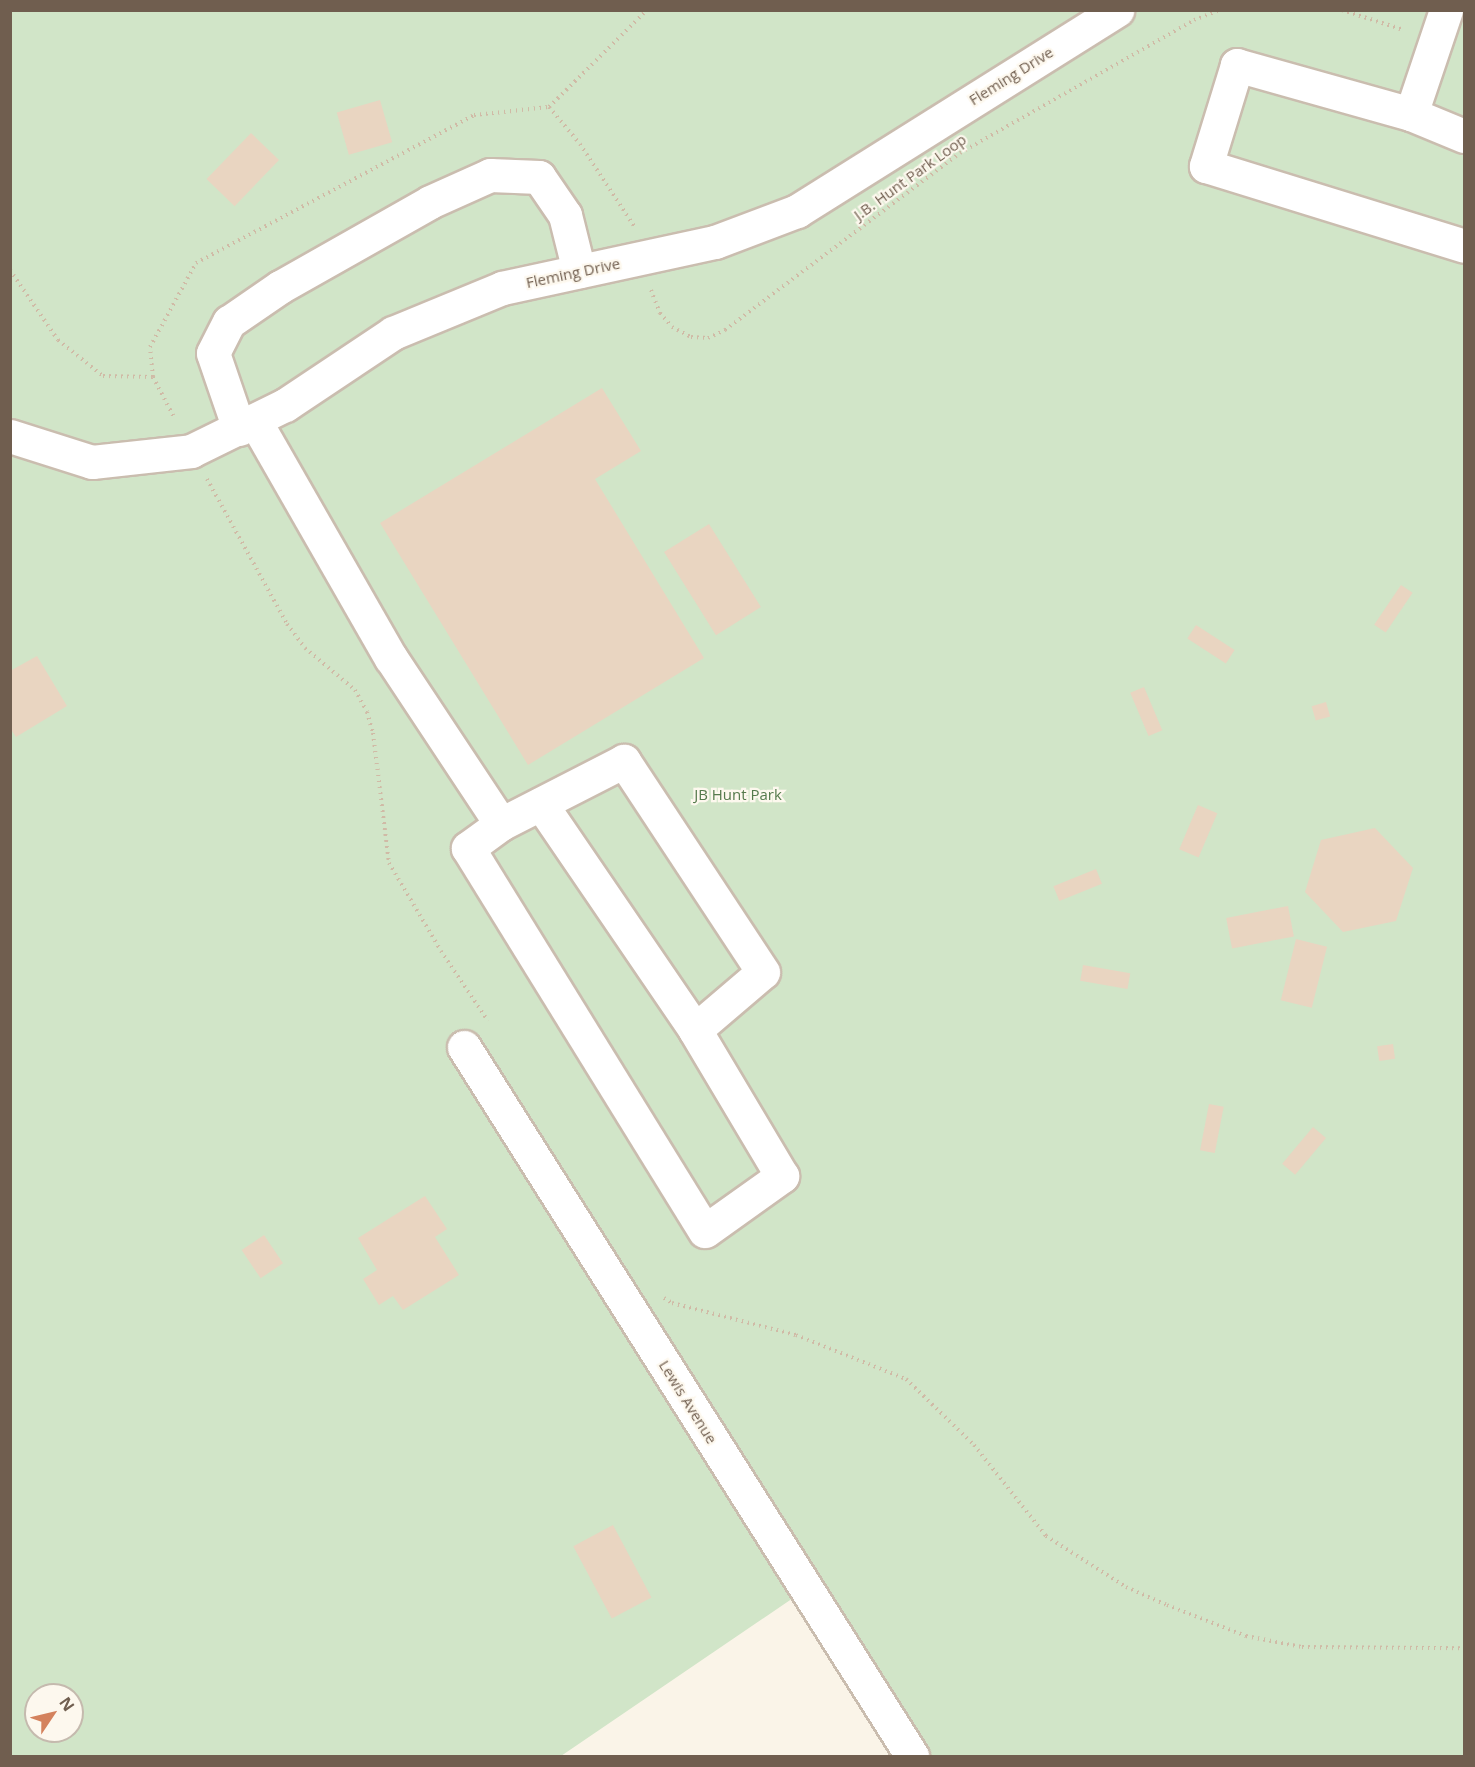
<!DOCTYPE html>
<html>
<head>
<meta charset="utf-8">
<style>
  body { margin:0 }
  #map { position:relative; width:1475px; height:1767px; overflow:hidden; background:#faf4e8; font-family:"Open Sans",sans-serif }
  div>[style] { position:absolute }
  .green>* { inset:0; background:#d1e5c8 }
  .building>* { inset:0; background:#e9d5c1; transform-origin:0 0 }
  .path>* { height:4px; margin-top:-2px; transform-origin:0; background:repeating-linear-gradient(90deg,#d0baa6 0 1.5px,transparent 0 6px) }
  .roads { filter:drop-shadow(2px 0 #cabdaf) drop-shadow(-2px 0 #cabdaf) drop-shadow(0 2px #cabdaf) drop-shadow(0 -2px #cabdaf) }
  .minor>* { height:33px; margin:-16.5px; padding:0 16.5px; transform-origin:16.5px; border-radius:16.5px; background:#fff }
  span { translate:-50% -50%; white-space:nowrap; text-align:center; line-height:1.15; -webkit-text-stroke:4.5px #fdf8ee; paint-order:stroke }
  .street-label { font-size:15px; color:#705e4f }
  .park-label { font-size:15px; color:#557a4c }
  .frame { position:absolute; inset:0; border:12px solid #705e4f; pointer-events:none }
  .north { position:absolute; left:24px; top:1683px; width:60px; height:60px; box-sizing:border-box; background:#fdf8ee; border:2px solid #c5baae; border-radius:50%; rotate:55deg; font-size:16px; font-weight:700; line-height:24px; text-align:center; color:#705e4f }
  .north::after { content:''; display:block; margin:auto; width:21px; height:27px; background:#d4825d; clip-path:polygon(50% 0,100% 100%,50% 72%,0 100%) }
</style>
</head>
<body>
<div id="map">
  <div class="green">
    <i style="clip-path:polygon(evenodd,11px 11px,1464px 11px,1464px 1756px,927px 1756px,818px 1581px,561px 1756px,11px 1756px,11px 11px,36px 1695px,72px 1695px,72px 1731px,36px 1731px,36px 1695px)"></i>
  </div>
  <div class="building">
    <i style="left:380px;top:100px;width:44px;height:45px;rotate:74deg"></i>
    <i style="left:251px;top:133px;width:39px;height:64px;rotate:44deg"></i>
    <i style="clip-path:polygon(602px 388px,641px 451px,595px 479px,704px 658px,528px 765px,380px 523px)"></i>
    <i style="left:709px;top:524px;width:98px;height:53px;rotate:58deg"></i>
    <i style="left:1401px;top:585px;width:14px;height:48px;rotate:34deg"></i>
    <i style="left:1196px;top:625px;width:46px;height:16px;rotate:33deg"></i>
    <i style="clip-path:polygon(37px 656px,67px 706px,16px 737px,10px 728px,10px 671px)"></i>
    <i style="left:1144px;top:687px;width:47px;height:15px;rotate:67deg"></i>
    <i style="left:1326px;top:702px;width:15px;height:15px;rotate:74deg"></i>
    <i style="left:1198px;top:805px;width:21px;height:48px;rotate:23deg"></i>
    <i style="clip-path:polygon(1375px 828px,1413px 868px,1396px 921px,1343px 932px,1305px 892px,1321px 840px)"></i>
    <i style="left:1096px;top:869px;width:16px;height:46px;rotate:68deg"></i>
    <i style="left:1288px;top:906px;width:31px;height:63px;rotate:79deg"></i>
    <i style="left:1296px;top:939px;width:32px;height:63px;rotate:14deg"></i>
    <i style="left:1083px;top:965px;width:48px;height:16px;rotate:10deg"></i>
    <i style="left:1393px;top:1044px;width:15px;height:16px;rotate:82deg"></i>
    <i style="left:1209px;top:1104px;width:15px;height:47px;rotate:11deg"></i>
    <i style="left:1313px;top:1127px;width:17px;height:48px;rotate:40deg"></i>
    <i style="clip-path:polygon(425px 1196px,447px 1229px,435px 1237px,459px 1275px,403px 1310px,393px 1296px,379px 1305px,363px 1279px,377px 1270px,358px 1238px)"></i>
    <i style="left:264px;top:1235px;width:34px;height:27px;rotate:56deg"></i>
    <i style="left:613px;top:1525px;width:82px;height:45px;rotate:62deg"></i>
  </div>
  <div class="path">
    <i style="left:1342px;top:10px;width:65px;rotate:17.9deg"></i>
    <i style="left:549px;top:107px;width:48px;rotate:50deg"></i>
    <i style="left:580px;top:144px;width:98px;rotate:56.6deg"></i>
    <i style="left:549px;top:107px;width:138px;rotate:-44.7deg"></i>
    <i style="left:10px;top:270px;width:85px;rotate:55.6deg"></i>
    <i style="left:58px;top:340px;width:58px;rotate:38.7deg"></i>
    <i style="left:103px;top:376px;width:50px;rotate:1.1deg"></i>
    <i style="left:153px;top:377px;width:47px;rotate:62.4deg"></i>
    <i style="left:651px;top:290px;width:25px;rotate:69deg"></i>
    <i style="left:660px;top:313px;width:18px;rotate:49deg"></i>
    <i style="left:672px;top:327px;width:21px;rotate:28deg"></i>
    <i style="left:691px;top:337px;width:17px;rotate:3deg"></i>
    <i style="left:708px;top:338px;width:19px;rotate:-25deg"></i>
    <i style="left:725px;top:330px;width:294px;rotate:-37deg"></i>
    <i style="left:960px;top:153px;width:269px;rotate:-29.6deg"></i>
    <i style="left:1194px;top:20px;width:28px;rotate:-21deg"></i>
    <i style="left:153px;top:377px;width:30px;rotate:-96deg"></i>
    <i style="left:150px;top:347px;width:96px;rotate:-61.3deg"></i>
    <i style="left:196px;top:263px;width:315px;rotate:-28deg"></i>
    <i style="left:474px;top:115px;width:75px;rotate:-6.1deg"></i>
    <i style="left:207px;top:479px;width:166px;rotate:61.1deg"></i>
    <i style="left:287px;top:624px;width:30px;rotate:53deg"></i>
    <i style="left:305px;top:648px;width:65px;rotate:40deg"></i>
    <i style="left:355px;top:690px;width:25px;rotate:61deg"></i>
    <i style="left:367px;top:712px;width:22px;rotate:74deg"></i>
    <i style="left:373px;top:733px;width:131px;rotate:83deg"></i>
    <i style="left:389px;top:863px;width:102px;rotate:59.4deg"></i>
    <i style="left:441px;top:951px;width:84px;rotate:56.1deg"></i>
    <i style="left:664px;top:1298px;width:9px;rotate:32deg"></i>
    <i style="left:672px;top:1303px;width:128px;rotate:14.5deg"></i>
    <i style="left:796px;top:1335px;width:118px;rotate:21.8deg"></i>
    <i style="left:906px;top:1379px;width:95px;rotate:44.1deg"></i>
    <i style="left:974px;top:1445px;width:116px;rotate:51.6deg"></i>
    <i style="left:1046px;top:1536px;width:95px;rotate:32.5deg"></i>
    <i style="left:1126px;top:1587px;width:45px;rotate:23.7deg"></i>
    <i style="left:1167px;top:1605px;width:85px;rotate:21.4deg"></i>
    <i style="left:1246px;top:1636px;width:57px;rotate:11.1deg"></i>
    <i style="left:1302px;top:1647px;width:162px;rotate:0.4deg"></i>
  </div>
  <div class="roads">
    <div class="minor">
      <i style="left:1411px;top:114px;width:110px;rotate:-71.4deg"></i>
      <i style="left:1464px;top:136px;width:57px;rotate:-157.5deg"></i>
      <i style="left:1411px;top:114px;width:181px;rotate:-164.3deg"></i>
      <i style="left:1237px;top:65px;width:106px;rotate:107.1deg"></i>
      <i style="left:1206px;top:166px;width:270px;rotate:17.2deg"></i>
      <i style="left:255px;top:421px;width:273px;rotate:60.2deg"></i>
      <i style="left:391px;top:658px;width:199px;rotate:56.5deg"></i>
      <i style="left:501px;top:824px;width:41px;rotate:144deg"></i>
      <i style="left:468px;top:848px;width:450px;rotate:58.3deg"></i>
      <i style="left:705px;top:1231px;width:95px;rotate:-35.5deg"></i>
      <i style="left:782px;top:1176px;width:170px;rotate:-120.8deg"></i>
      <i style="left:695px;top:1030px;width:89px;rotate:-40.5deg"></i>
      <i style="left:763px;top:972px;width:253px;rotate:-123.4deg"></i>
      <i style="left:624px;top:761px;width:138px;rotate:152.9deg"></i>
      <i style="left:239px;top:429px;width:80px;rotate:-108.9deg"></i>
      <i style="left:213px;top:353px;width:35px;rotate:-63deg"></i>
      <i style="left:229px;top:322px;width:62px;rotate:-34.5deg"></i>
      <i style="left:280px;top:287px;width:172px;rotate:-29.5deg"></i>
      <i style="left:430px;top:202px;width:66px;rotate:-24.2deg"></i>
      <i style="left:490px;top:175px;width:49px;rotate:2.3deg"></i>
      <i style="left:539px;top:177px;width:46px;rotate:55.6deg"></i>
      <i style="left:565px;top:215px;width:58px;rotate:76deg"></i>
      <i style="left:10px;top:436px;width:86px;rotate:17.6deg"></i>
      <i style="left:92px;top:462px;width:100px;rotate:-6.3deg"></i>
      <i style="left:191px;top:451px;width:105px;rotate:-26.1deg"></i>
      <i style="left:285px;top:405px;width:130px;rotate:-33.7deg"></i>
      <i style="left:393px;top:333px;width:118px;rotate:-22.4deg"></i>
      <i style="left:502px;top:288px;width:218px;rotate:-12.2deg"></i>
      <i style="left:715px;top:242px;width:88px;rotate:-20.7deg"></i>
      <i style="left:797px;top:211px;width:378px;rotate:-32.1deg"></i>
      <i style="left:541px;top:804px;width:273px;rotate:55.7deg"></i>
      <i style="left:464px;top:1047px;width:839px;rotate:57.71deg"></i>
    </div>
  </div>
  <div class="street-label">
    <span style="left:1011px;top:76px;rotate:-32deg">Fleming Drive</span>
    <span style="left:910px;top:177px;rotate:-36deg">J.B. Hunt Park Loop</span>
    <span style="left:573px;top:273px;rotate:-12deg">Fleming Drive</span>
    <span style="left:688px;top:1402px;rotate:58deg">Lewis Avenue</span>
  </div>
  <div class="park-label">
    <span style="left:738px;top:795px">JB Hunt Park</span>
  </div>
  <div class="frame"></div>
  <div class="north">N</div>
</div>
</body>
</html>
